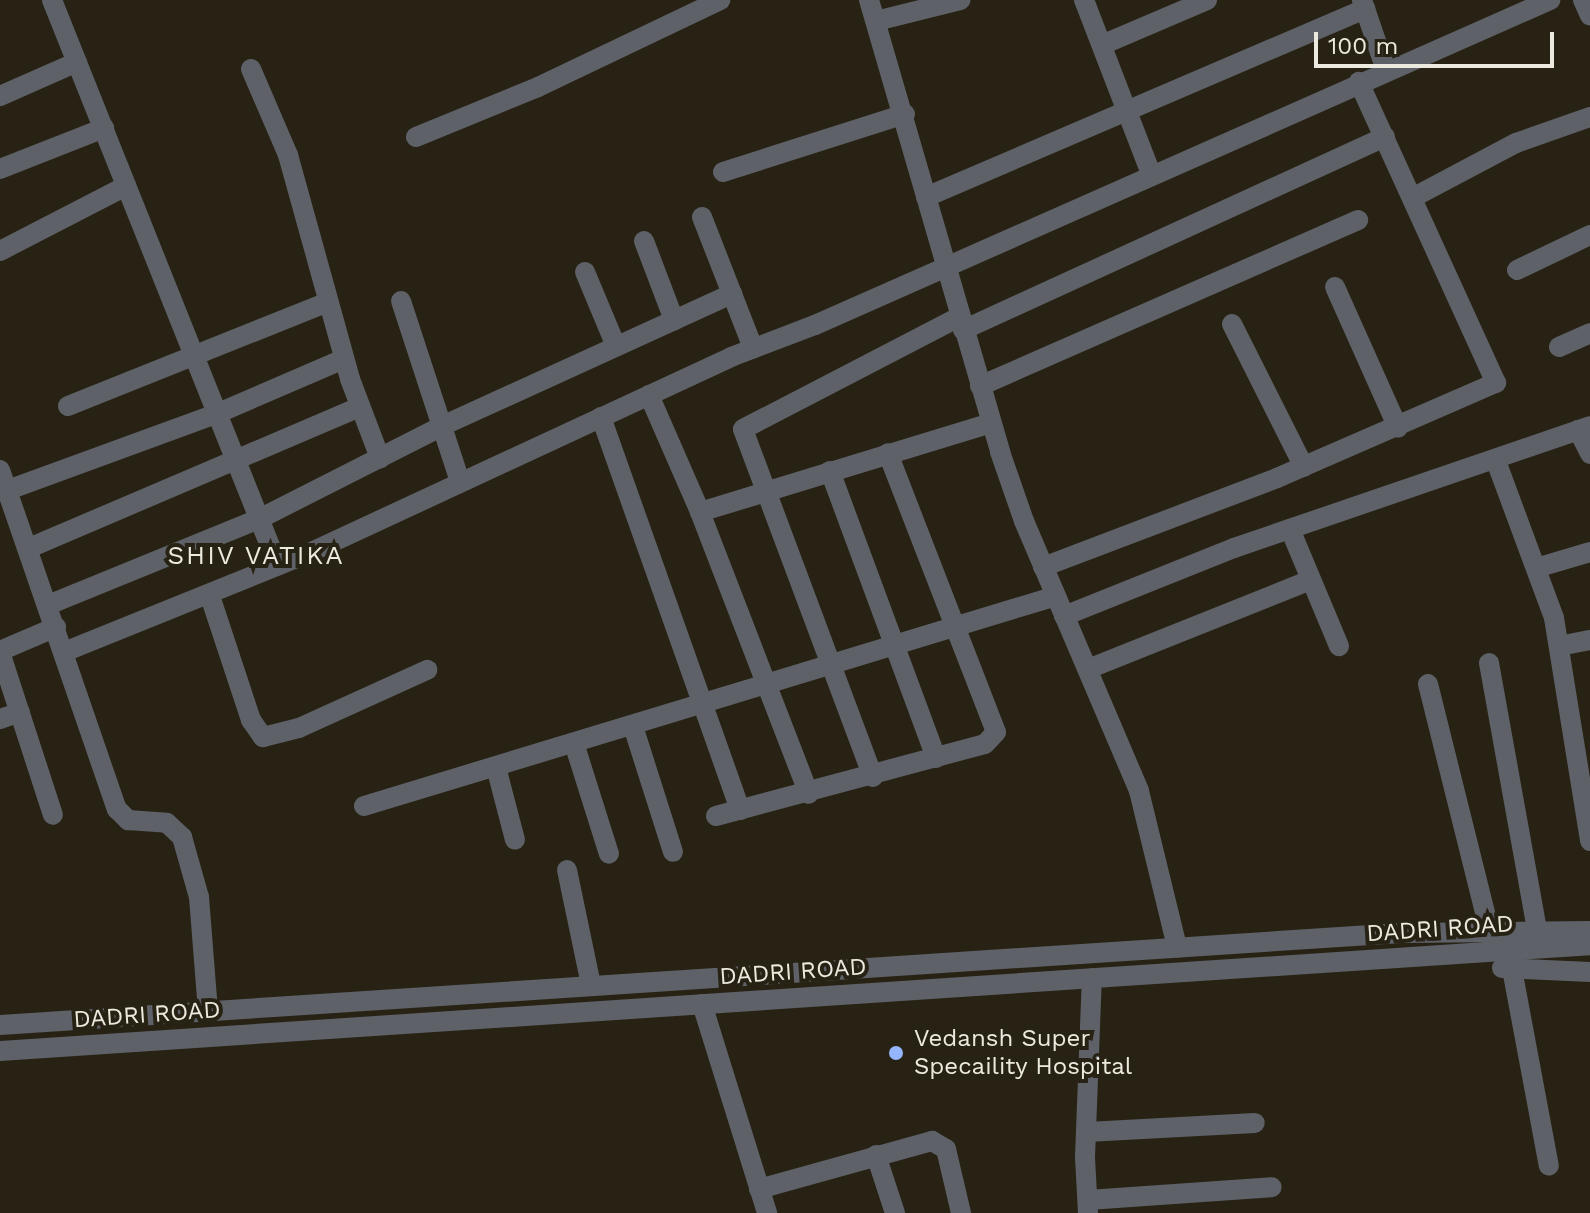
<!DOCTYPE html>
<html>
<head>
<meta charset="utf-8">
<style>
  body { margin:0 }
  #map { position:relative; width:1590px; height:1213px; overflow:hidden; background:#272213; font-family:"Work Sans",sans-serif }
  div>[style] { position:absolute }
  .minor>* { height:20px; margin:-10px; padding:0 10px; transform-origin:10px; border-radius:10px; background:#5e6168 }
  .dots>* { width:22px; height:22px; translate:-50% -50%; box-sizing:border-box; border:4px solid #272213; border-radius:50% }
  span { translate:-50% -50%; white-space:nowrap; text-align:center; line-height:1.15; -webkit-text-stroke:8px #272213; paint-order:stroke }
  .street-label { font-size:24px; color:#eceadf }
  .poi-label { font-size:24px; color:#eceadf }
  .left { translate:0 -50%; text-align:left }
  .neighbourhood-label { font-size:26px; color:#eceadf; letter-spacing:2px }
  .scale { position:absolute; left:1314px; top:32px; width:240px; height:36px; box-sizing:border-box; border:4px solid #eceadf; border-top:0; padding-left:10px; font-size:24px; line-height:28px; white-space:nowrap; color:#eceadf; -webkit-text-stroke:6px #272213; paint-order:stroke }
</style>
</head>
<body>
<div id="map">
  <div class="minor">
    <i style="left:52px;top:0;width:609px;rotate:68.23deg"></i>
    <i style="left:869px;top:0;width:471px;rotate:73.8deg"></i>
    <i style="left:1000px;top:452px;width:73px;rotate:70.8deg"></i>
    <i style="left:1024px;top:521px;width:293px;rotate:66.9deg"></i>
    <i style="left:1139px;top:791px;width:161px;rotate:76.3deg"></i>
    <i style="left:1084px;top:0;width:186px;rotate:68.9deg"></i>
    <i style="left:1362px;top:0;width:74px;rotate:71.1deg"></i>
    <i style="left:1583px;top:0;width:17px;rotate:66deg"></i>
    <i style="left:876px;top:21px;width:87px;rotate:-14deg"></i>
    <i style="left:1104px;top:44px;width:112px;rotate:-23.1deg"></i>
    <i style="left:251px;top:69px;width:94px;rotate:66.7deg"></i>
    <i style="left:288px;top:155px;width:232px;rotate:74.5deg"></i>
    <i style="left:350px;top:379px;width:85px;rotate:69.2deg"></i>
    <i style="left:0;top:96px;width:84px;rotate:-23.8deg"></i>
    <i style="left:416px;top:137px;width:132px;rotate:-22.3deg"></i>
    <i style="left:538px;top:87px;width:202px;rotate:-25.5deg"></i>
    <i style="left:0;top:169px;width:112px;rotate:-21.5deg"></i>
    <i style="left:723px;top:172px;width:191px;rotate:-17.7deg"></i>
    <i style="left:926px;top:197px;width:478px;rotate:-23.2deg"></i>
    <i style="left:1414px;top:197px;width:115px;rotate:-27.9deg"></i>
    <i style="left:1516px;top:143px;width:78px;rotate:-19.4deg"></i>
    <i style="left:702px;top:217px;width:141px;rotate:68.7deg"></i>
    <i style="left:644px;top:241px;width:85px;rotate:69.2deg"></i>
    <i style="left:0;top:251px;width:142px;rotate:-27.3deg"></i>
    <i style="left:1517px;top:270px;width:81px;rotate:-25.6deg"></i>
    <i style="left:585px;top:272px;width:80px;rotate:67.3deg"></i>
    <i style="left:1335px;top:287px;width:154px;rotate:65.9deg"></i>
    <i style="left:401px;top:301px;width:190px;rotate:71.9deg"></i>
    <i style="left:1232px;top:324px;width:160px;rotate:63.3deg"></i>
    <i style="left:963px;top:330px;width:464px;rotate:-24.6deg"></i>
    <i style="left:1559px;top:347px;width:34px;rotate:-24deg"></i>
    <i style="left:980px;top:386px;width:413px;rotate:-23.7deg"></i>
    <i style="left:649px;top:395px;width:128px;rotate:66.4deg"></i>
    <i style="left:700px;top:512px;width:302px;rotate:68.9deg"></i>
    <i style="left:68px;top:406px;width:280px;rotate:-21.8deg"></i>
    <i style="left:601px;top:417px;width:417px;rotate:70.5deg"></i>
    <i style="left:1578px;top:430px;width:27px;rotate:63deg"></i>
    <i style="left:1496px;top:461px;width:167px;rotate:69.7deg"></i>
    <i style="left:1554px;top:618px;width:226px;rotate:80.8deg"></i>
    <i style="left:0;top:470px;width:359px;rotate:71deg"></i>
    <i style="left:117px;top:809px;width:16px;rotate:45deg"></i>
    <i style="left:128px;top:820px;width:39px;rotate:4deg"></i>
    <i style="left:167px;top:823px;width:21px;rotate:43deg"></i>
    <i style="left:182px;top:837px;width:62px;rotate:74.2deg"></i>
    <i style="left:199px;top:897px;width:115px;rotate:85.5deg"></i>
    <i style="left:830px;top:471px;width:306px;rotate:69.7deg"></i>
    <i style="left:8px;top:490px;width:221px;rotate:-20.1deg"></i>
    <i style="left:216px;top:414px;width:139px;rotate:-23.3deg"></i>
    <i style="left:700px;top:512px;width:304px;rotate:-17deg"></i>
    <i style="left:1290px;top:529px;width:127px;rotate:67.3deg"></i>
    <i style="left:29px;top:548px;width:360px;rotate:-23.1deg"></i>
    <i style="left:1043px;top:567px;width:250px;rotate:-20.8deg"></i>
    <i style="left:1277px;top:478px;width:239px;rotate:-23.5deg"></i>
    <i style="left:1496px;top:383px;width:331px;rotate:-114.5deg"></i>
    <i style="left:1536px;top:568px;width:56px;rotate:-16.5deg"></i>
    <i style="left:210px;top:596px;width:131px;rotate:71.7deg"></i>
    <i style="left:251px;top:720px;width:21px;rotate:55deg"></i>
    <i style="left:263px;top:737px;width:37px;rotate:-14deg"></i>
    <i style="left:299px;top:728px;width:141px;rotate:-24.4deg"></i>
    <i style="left:48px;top:605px;width:228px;rotate:-22.2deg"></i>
    <i style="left:259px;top:519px;width:205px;rotate:-26.9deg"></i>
    <i style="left:442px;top:426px;width:319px;rotate:-24.5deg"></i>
    <i style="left:1064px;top:616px;width:183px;rotate:-21.8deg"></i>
    <i style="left:1234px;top:548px;width:376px;rotate:-18.9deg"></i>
    <i style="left:1559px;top:646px;width:32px;rotate:-11deg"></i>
    <i style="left:0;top:651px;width:61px;rotate:-23.2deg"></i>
    <i style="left:0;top:652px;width:171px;rotate:72deg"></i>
    <i style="left:64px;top:652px;width:262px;rotate:-22deg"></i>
    <i style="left:307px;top:554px;width:468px;rotate:-24.9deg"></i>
    <i style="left:731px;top:357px;width:90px;rotate:-20.9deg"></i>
    <i style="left:815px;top:325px;width:804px;rotate:-23.85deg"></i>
    <i style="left:1489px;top:663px;width:272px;rotate:79.8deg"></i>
    <i style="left:1088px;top:669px;width:240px;rotate:-21.8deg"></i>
    <i style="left:1428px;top:684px;width:256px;rotate:76deg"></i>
    <i style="left:0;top:719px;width:21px;rotate:-19deg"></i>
    <i style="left:633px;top:726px;width:132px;rotate:72.4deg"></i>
    <i style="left:574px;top:743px;width:116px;rotate:72.5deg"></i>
    <i style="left:496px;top:767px;width:75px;rotate:75.4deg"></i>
    <i style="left:873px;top:777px;width:371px;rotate:-110.5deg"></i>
    <i style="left:743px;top:429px;width:243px;rotate:-27.4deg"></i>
    <i style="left:364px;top:806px;width:723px;rotate:-16.88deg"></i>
    <i style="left:716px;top:816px;width:278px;rotate:-15deg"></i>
    <i style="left:985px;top:744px;width:16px;rotate:-47deg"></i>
    <i style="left:996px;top:732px;width:299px;rotate:-111.2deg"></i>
    <i style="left:567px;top:870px;width:117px;rotate:78.2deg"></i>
    <i style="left:1502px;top:968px;width:88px;rotate:2.6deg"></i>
    <i style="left:1512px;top:969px;width:200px;rotate:79.4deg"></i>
    <i style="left:702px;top:1004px;width:219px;rotate:72.7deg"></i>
    <i style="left:0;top:1025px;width:1404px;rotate:-3.76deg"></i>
    <i style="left:1401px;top:933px;width:189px;rotate:-0.6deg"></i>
    <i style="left:0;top:1051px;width:1594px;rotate:-3.81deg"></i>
    <i style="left:1087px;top:1132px;width:168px;rotate:-3.1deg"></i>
    <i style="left:876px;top:1155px;width:61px;rotate:71.9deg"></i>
    <i style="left:759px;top:1189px;width:180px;rotate:-15.5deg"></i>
    <i style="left:932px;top:1141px;width:16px;rotate:30deg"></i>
    <i style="left:946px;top:1149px;width:66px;rotate:76.8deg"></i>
    <i style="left:1088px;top:1200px;width:184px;rotate:-4deg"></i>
    <i style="left:1088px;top:1213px;width:56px;rotate:-93.1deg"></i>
    <i style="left:1085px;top:1157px;width:179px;rotate:-87.8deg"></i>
  </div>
  <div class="dots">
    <i style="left:896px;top:1053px;background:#95b6fd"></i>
  </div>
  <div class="street-label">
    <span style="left:1440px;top:929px;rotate:-4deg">DADRI ROAD</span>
    <span style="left:793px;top:972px;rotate:-4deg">DADRI ROAD</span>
    <span style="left:147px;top:1015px;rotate:-4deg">DADRI ROAD</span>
  </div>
  <div class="poi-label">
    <span class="left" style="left:914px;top:1053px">Vedansh Super<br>Specaility Hospital</span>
  </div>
  <div class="neighbourhood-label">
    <span style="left:256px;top:556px">SHIV VATIKA</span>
  </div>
  <div class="scale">100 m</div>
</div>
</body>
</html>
